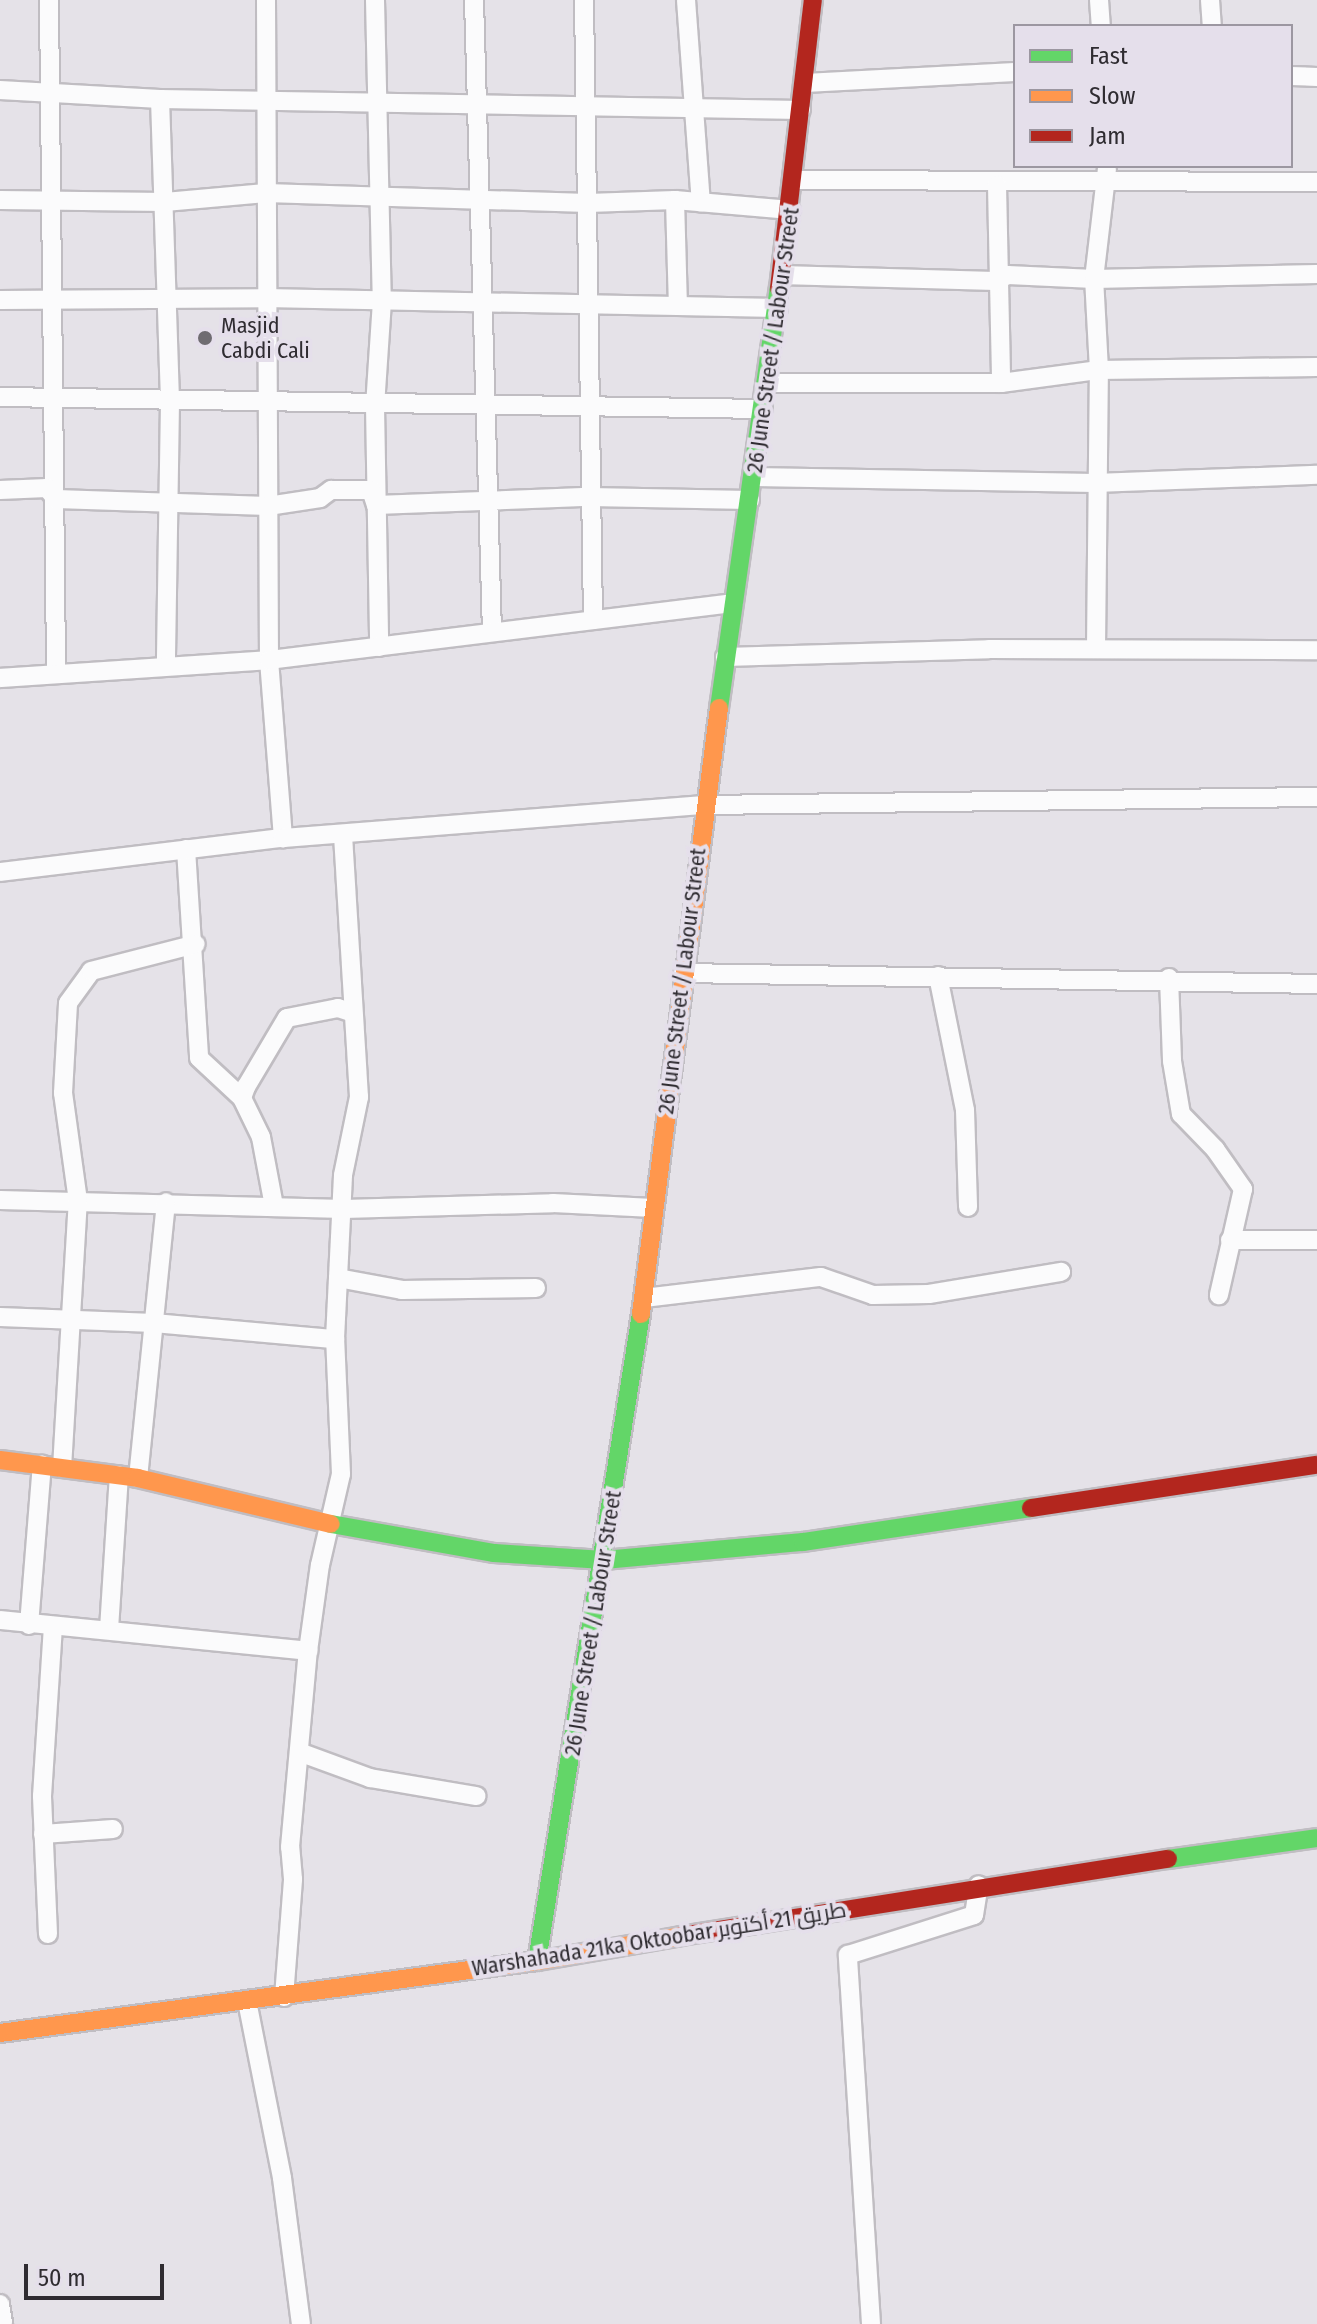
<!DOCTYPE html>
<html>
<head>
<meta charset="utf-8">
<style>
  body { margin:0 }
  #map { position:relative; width:1317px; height:2324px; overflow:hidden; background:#e5e2e8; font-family:"Fira Sans Condensed",Cairo,sans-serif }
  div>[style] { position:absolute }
  .roads { filter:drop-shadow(2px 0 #c0bdc2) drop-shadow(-2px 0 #c0bdc2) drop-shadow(0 2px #c0bdc2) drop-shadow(0 -2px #c0bdc2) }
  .street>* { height:18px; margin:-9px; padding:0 9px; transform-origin:9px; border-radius:9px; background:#fbfbfc }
  .fast>* { height:18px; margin:-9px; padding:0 9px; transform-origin:9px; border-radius:9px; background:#63d668 }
  .slow>* { height:18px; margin:-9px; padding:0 9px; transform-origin:9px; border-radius:9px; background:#ff974d }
  .jam>* { height:18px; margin:-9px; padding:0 9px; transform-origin:9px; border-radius:9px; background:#b3261e }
  .dots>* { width:22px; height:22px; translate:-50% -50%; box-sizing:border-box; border:4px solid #e5dfeb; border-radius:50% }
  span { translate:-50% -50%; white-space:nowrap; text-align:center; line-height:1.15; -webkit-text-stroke:8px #e5dfeb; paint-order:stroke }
  .poi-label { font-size:22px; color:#2f2c31 }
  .left { translate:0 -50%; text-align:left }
  .street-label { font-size:22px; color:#2f2c31 }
  .legend { position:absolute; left:1013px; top:24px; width:280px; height:144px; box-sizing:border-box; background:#e5dfeb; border:2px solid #9c97a1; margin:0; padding:10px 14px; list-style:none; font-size:24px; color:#2f2c31 }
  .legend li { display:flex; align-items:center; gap:16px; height:40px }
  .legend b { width:40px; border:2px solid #9c97a1 }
  .scale { position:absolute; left:24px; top:2264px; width:140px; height:36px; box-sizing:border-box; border:4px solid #2f2c31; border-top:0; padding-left:10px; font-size:24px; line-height:28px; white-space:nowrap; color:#2f2c31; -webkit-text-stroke:6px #e5dfeb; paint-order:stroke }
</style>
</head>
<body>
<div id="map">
  <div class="roads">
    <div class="street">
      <i style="left:49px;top:0;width:674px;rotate:89.4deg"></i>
      <i style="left:266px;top:0;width:660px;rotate:89.74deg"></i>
      <i style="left:269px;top:660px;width:179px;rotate:85.5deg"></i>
      <i style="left:375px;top:0;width:301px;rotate:88.7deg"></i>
      <i style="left:382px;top:301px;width:105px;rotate:93.8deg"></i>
      <i style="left:375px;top:406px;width:241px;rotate:89deg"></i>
      <i style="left:474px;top:0;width:632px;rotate:88.37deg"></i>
      <i style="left:584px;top:0;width:620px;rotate:89.17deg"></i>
      <i style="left:686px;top:0;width:203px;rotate:85.8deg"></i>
      <i style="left:1099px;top:0;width:26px;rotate:86deg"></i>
      <i style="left:1210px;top:0;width:26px;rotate:86deg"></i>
      <i style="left:1291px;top:76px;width:26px;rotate:2deg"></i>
      <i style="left:805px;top:83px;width:210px;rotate:-3deg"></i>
      <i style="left:0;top:90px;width:160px;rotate:3.2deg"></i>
      <i style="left:160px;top:99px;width:641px;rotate:0.98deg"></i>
      <i style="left:160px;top:99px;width:303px;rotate:88.1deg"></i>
      <i style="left:170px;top:402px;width:264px;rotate:90.9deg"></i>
      <i style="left:795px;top:180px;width:522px;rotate:0.22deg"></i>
      <i style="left:997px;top:185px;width:198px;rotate:88.8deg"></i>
      <i style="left:0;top:200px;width:165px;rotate:0.7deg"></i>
      <i style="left:165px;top:202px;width:101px;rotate:-5.1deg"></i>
      <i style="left:266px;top:193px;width:322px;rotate:1.8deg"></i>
      <i style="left:588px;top:203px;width:87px;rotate:-2deg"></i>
      <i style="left:675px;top:200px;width:116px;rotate:4.9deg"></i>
      <i style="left:675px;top:200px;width:105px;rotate:88.4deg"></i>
      <i style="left:781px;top:275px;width:214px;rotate:1.6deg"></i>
      <i style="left:995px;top:281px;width:14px;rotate:-25deg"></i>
      <i style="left:1008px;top:275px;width:86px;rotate:2.7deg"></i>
      <i style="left:1094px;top:279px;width:223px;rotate:-1.3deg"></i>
      <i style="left:0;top:300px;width:265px;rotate:-0.4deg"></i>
      <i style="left:265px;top:298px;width:513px;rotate:1.12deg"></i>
      <i style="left:767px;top:383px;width:234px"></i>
      <i style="left:1001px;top:383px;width:99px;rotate:-7.6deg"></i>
      <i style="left:1099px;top:370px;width:218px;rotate:-0.8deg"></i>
      <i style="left:0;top:397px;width:763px;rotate:0.9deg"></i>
      <i style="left:754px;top:477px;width:341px;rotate:1deg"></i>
      <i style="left:1095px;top:483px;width:222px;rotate:-2.1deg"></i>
      <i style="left:0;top:490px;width:47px;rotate:-2.4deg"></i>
      <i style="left:47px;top:488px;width:14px;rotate:51deg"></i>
      <i style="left:56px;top:499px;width:212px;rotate:1.9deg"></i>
      <i style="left:268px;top:506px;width:53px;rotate:-8.7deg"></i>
      <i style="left:320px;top:498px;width:14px;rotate:-36deg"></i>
      <i style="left:331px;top:490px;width:40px"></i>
      <i style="left:371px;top:490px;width:16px;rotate:72deg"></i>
      <i style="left:376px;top:505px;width:213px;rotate:-2.2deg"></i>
      <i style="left:589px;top:497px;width:161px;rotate:1.1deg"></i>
      <i style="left:1096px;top:648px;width:278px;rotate:-89.4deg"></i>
      <i style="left:1099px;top:370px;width:91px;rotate:-93.1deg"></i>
      <i style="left:1094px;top:279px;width:111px;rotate:-83.3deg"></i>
      <i style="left:725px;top:657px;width:264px;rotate:-1.7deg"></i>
      <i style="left:989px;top:649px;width:328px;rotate:0.2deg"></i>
      <i style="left:0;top:678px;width:270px;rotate:-3.8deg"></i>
      <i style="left:269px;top:660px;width:468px;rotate:-7deg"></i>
      <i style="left:186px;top:849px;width:209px;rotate:86.4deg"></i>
      <i style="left:199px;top:1058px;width:59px;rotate:42.9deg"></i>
      <i style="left:0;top:872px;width:285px;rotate:-6.9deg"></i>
      <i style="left:283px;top:838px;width:423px;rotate:-4.5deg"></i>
      <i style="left:705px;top:805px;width:612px;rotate:-0.75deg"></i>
      <i style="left:683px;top:973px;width:634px;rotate:0.99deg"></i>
      <i style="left:938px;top:976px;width:137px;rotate:78.6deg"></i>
      <i style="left:965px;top:1110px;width:97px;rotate:88.2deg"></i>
      <i style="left:1169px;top:978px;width:83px;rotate:87.9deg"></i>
      <i style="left:1172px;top:1061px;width:54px;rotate:80.4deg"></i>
      <i style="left:1181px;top:1114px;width:49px;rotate:45.8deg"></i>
      <i style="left:1215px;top:1149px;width:49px;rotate:55deg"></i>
      <i style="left:1243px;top:1189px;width:109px;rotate:102.8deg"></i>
      <i style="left:0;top:1200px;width:344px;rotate:1.5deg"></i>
      <i style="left:344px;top:1209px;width:209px;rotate:-1.6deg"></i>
      <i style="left:553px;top:1203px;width:100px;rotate:2.9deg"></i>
      <i style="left:274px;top:1206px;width:70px;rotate:-100.7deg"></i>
      <i style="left:261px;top:1137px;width:43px;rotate:-116deg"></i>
      <i style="left:242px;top:1098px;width:12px;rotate:-70deg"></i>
      <i style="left:246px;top:1087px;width:80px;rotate:-59.3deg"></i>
      <i style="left:287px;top:1018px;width:52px;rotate:-11.1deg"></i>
      <i style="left:338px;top:1008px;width:16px;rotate:18deg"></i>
      <i style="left:1230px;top:1240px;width:87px"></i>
      <i style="left:338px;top:1278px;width:65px;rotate:10.6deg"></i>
      <i style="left:402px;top:1290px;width:134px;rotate:-0.9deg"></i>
      <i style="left:644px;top:1298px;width:178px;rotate:-6.8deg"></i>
      <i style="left:821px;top:1277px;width:55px;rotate:19.1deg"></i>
      <i style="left:873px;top:1295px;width:56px;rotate:-1deg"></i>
      <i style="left:929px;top:1294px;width:134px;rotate:-9.5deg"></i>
      <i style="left:0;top:1317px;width:154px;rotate:2.2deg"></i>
      <i style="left:154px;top:1323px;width:182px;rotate:5.1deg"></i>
      <i style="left:62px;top:1468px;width:267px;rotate:-86.6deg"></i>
      <i style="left:78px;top:1201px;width:109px;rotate:-97.9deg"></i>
      <i style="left:63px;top:1093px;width:90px;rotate:-86.8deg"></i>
      <i style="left:68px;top:1003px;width:39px;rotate:-54deg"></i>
      <i style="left:91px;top:971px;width:108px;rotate:-14.4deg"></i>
      <i style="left:138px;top:1478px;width:277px;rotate:-84.2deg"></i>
      <i style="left:0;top:1620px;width:310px;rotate:5.7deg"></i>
      <i style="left:29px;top:1625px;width:161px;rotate:-85.4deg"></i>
      <i style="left:109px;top:1629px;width:154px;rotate:-86.3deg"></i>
      <i style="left:299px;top:1752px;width:76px;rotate:20.1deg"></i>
      <i style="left:370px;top:1778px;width:108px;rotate:9.6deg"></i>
      <i style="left:43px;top:1834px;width:70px;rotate:-4.1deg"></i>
      <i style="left:48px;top:1934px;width:138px;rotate:-92.5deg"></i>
      <i style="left:42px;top:1796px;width:168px;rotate:-86.3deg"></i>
      <i style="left:284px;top:1997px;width:118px;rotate:-85.6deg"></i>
      <i style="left:293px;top:1879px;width:32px;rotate:-95deg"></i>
      <i style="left:290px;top:1847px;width:197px;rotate:-84.8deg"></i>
      <i style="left:308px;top:1651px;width:87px;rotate:-82.1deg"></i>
      <i style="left:320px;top:1565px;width:93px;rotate:-77deg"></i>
      <i style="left:341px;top:1474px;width:135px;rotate:-92.5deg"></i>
      <i style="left:335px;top:1339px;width:164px;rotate:-87.2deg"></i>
      <i style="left:343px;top:1175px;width:80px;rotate:-78.4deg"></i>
      <i style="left:359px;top:1097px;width:261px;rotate:-93.5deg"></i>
      <i style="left:247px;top:2001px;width:180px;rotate:78.8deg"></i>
      <i style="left:282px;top:2178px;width:147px;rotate:82.6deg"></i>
      <i style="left:0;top:2304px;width:20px;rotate:81deg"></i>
      <i style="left:871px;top:2324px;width:370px;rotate:-93.6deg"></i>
      <i style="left:848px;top:1955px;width:132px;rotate:-17.6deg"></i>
      <i style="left:974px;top:1915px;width:30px;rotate:-81deg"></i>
    </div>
    <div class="fast">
      <i style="left:719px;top:708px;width:424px;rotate:-81.9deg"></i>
      <i style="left:331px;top:1524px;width:166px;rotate:10.1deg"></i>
      <i style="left:494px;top:1553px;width:110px;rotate:3.6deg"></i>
      <i style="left:604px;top:1560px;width:200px;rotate:-5.2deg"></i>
      <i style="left:803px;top:1542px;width:231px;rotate:-8.5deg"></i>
      <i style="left:1168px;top:1859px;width:150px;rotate:-8deg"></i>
      <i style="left:537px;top:1961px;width:655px;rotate:-80.87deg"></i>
    </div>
    <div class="slow">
      <i style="left:641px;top:1314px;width:611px;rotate:-82.67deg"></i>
      <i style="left:0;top:1460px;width:139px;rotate:7.4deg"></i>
      <i style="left:138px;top:1478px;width:198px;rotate:13.4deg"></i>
      <i style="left:0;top:2033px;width:542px;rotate:-7.64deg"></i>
      <i style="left:537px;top:1961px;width:146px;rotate:-9.8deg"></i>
    </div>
    <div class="jam">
      <i style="left:779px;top:288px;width:290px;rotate:-83.3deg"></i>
      <i style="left:1031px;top:1508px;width:289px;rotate:-8.6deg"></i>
      <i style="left:681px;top:1936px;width:493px;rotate:-9deg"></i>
    </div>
  </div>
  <div class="dots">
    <i style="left:205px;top:338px;background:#6f6c71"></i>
  </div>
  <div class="poi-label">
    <span class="left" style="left:221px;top:338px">Masjid<br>Cabdi Cali</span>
  </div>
  <div class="street-label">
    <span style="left:773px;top:340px;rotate:-82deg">26 June Street / Labour Street</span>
    <span style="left:682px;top:981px;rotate:-83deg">26 June Street / Labour Street</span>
    <span style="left:593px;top:1623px;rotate:-81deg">26 June Street / Labour Street</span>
    <span style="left:659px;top:1939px;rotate:-9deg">Warshahada 21ka Oktoobar طريق 21 أكتوبر</span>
  </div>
  <ul class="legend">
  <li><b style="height:10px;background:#63d668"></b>Fast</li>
  <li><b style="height:10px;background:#ff974d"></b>Slow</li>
  <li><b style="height:10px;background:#b3261e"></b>Jam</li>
  </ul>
  <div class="scale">50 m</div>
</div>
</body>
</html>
